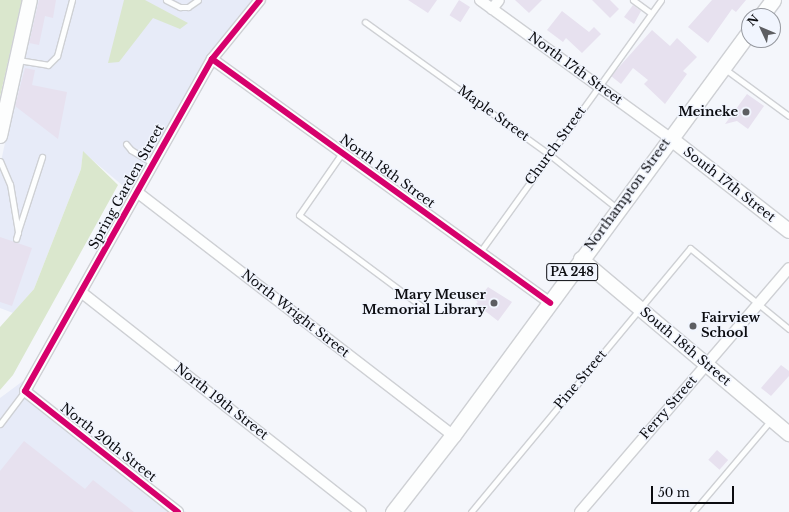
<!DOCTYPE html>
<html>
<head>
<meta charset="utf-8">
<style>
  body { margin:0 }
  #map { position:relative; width:789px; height:512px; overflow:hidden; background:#f4f6fb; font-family:"Libre Baskerville",serif }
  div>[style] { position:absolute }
  .built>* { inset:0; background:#e7ebf8 }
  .green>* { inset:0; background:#dae7cd }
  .building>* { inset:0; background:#e7e1ef; transform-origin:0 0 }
  .roads { filter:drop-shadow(1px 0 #ced0d4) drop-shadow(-1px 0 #ced0d4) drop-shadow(0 1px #ced0d4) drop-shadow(0 -1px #ced0d4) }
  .lane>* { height:5px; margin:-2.5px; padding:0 2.5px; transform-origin:2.5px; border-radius:2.5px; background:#fdfefe }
  .street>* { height:10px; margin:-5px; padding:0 5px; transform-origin:5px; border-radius:5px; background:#fdfefe }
  .secondary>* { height:14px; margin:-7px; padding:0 7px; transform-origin:7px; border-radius:7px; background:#fdfefe }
  .primary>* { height:15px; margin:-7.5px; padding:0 7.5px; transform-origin:7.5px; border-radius:7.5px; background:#fdfefe }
  .cycleway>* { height:6px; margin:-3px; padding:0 3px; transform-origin:3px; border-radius:3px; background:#d6006c }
  .dots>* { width:11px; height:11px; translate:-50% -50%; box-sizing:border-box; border:2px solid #f1f5fe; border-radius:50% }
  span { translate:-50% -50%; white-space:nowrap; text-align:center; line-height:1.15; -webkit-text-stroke:3px #f1f5fe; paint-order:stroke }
  .shield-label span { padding:1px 3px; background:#f1f5fe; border:1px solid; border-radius:3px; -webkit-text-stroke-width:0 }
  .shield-label { font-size:12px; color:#0b0c10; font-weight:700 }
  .street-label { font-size:13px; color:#0b0c10 }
  .poi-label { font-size:13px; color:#0b0c10; font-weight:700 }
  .right { translate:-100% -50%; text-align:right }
  .left { translate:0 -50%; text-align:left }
  .north { position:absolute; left:741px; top:8px; width:40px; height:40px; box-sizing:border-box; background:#f1f5fe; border:1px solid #95989f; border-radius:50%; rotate:314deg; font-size:11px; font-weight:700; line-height:16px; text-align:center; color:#0b0c10 }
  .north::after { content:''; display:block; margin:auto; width:14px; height:18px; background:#5d5e62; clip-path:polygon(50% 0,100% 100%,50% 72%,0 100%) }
  .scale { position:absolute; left:651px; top:486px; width:83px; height:18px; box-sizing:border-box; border:2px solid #0b0c10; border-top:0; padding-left:5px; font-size:12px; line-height:14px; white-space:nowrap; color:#0b0c10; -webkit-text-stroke:3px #f1f5fe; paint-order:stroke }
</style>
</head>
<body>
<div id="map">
  <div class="built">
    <i style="clip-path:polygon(36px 0,258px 0,204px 64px,129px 191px,83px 152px,81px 169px,34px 289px,13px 313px,0 308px,0 166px)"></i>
    <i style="clip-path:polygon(23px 381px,186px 512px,0 512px,0 398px)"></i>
  </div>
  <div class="green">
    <i style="clip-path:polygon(0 0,22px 0,0 97px)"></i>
    <i style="clip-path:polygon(124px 0,145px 0,188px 23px,180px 29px,153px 18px,119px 62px,108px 63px)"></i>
    <i style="clip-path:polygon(83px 151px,118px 185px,13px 375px,0 390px,0 327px,34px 289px,81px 169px)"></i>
  </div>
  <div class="building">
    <i style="clip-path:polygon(39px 0,56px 0,53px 18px,45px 16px,39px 45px,29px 43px)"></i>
    <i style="clip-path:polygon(408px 0,437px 0,428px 13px)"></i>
    <i style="left:459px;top:0;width:13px;height:18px;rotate:32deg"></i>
    <i style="clip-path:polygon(515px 0,542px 0,529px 13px)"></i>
    <i style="clip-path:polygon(592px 0,610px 0,619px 9px,610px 18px)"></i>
    <i style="clip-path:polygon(712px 0,746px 0,736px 12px,732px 9px,708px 43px,688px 27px)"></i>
    <i style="clip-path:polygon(633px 5px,641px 11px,634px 24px,624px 17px)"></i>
    <i style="clip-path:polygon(562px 11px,589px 32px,594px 27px,601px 34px,582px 53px,566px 38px,563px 42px,547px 30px)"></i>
    <i style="clip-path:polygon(652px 30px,670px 46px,677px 38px,697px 57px,683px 71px,687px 74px,665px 104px,644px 84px,648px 80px,633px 68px,621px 84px,611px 76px)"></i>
    <i style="clip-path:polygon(25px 68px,35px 70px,32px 85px,67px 92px,58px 139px,15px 106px)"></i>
    <i style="clip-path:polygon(747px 94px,764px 106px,748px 129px,737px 121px,725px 124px)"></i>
    <i style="clip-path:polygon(0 237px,32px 248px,12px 306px,0 302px)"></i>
    <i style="clip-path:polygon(488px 287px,512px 302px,498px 321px,476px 304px,478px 302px,474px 299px,480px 291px,483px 293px)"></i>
    <i style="clip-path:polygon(781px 365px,789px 371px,789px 376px,771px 396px,761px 388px)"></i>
    <i style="clip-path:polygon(24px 441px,85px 489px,93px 480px,134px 512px,0 512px,0 471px)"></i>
    <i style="left:717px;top:450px;width:15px;height:13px;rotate:42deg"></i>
  </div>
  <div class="roads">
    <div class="lane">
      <i style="left:166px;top:0;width:16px;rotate:27deg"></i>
      <i style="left:180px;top:7px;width:8px"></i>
      <i style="left:188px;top:7px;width:12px;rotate:-35deg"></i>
      <i style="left:633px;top:0;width:22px;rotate:36deg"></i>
      <i style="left:365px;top:22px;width:228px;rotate:35.7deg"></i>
      <i style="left:550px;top:155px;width:87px;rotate:38.5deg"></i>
      <i style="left:18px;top:60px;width:30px;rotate:9deg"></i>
      <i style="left:48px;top:65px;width:13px;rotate:-45deg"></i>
      <i style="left:57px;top:56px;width:58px;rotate:-75deg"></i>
      <i style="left:725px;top:69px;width:79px;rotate:36.3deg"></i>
      <i style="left:126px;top:144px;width:8px;rotate:50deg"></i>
      <i style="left:131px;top:150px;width:26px;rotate:31deg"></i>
      <i style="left:342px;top:153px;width:75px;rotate:124.7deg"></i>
      <i style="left:299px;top:215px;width:157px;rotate:36.7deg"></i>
      <i style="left:0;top:161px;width:25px;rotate:67deg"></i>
      <i style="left:10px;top:184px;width:49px;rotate:80.5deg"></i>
      <i style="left:18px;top:232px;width:7px;rotate:106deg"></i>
      <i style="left:18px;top:231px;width:78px;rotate:-72deg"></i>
      <i style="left:480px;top:252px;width:310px;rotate:-54.3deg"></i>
      <i style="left:0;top:424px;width:41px;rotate:-52.9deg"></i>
      <i style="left:471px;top:512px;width:343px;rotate:-50.3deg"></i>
      <i style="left:690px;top:248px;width:128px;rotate:39.3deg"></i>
      <i style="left:693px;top:512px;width:121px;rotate:-49.7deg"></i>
    </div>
    <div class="street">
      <i style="left:480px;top:0;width:235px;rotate:36deg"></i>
      <i style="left:492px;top:9px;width:11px;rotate:-52deg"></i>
      <i style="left:212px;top:59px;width:417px;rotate:35.8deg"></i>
      <i style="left:137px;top:192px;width:399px;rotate:37.6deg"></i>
      <i style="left:81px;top:292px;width:356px;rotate:38.2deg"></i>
      <i style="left:178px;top:512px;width:195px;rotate:-141.7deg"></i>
      <i style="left:25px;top:391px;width:381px;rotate:-60.6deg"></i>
      <i style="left:212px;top:59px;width:76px;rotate:-50.9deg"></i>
      <i style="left:580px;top:512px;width:321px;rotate:-49.4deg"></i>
    </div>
    <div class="secondary">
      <i style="left:0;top:136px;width:139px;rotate:-77.6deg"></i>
      <i style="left:670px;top:138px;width:151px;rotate:38deg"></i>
      <i style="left:581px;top:259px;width:272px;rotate:40.1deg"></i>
    </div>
    <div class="primary">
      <i style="left:761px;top:16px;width:20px;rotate:-53deg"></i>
      <i style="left:393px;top:512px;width:98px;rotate:-52.1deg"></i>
      <i style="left:453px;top:435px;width:500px;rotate:-53.7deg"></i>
    </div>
  </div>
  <div class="cycleway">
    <i style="left:212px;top:59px;width:417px;rotate:35.8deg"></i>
    <i style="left:178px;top:512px;width:195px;rotate:-141.7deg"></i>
    <i style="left:25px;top:391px;width:381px;rotate:-60.6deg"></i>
    <i style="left:212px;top:59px;width:76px;rotate:-50.9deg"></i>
  </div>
  <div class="dots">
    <i style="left:746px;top:112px;background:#5d5e62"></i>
    <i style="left:494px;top:303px;background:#5d5e62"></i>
    <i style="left:693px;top:326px;background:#5d5e62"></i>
  </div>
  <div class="shield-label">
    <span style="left:572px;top:272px">PA 248</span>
  </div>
  <div class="street-label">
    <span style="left:575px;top:69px;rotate:36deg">North 17th Street</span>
    <span style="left:493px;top:114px;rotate:36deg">Maple Street</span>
    <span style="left:556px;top:146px;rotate:-54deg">Church Street</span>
    <span style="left:387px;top:172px;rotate:36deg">North 18th Street</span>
    <span style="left:729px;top:185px;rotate:38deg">South 17th Street</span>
    <span style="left:127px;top:187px;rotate:-61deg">Spring Garden Street</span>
    <span style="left:628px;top:195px;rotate:-54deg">Northampton Street</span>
    <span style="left:295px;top:314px;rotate:38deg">North Wright Street</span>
    <span style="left:685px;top:347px;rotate:40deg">South 18th Street</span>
    <span style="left:581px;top:380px;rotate:-50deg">Pine Street</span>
    <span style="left:221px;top:402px;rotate:38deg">North 19th Street</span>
    <span style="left:669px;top:408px;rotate:-49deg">Ferry Street</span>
    <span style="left:108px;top:443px;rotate:38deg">North 20th Street</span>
  </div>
  <div class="poi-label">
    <span class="right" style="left:738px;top:112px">Meineke</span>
    <span class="right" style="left:486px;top:303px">Mary Meuser<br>Memorial Library</span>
    <span class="left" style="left:701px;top:326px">Fairview<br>School</span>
  </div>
  <div class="north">N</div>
  <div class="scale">50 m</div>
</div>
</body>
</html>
